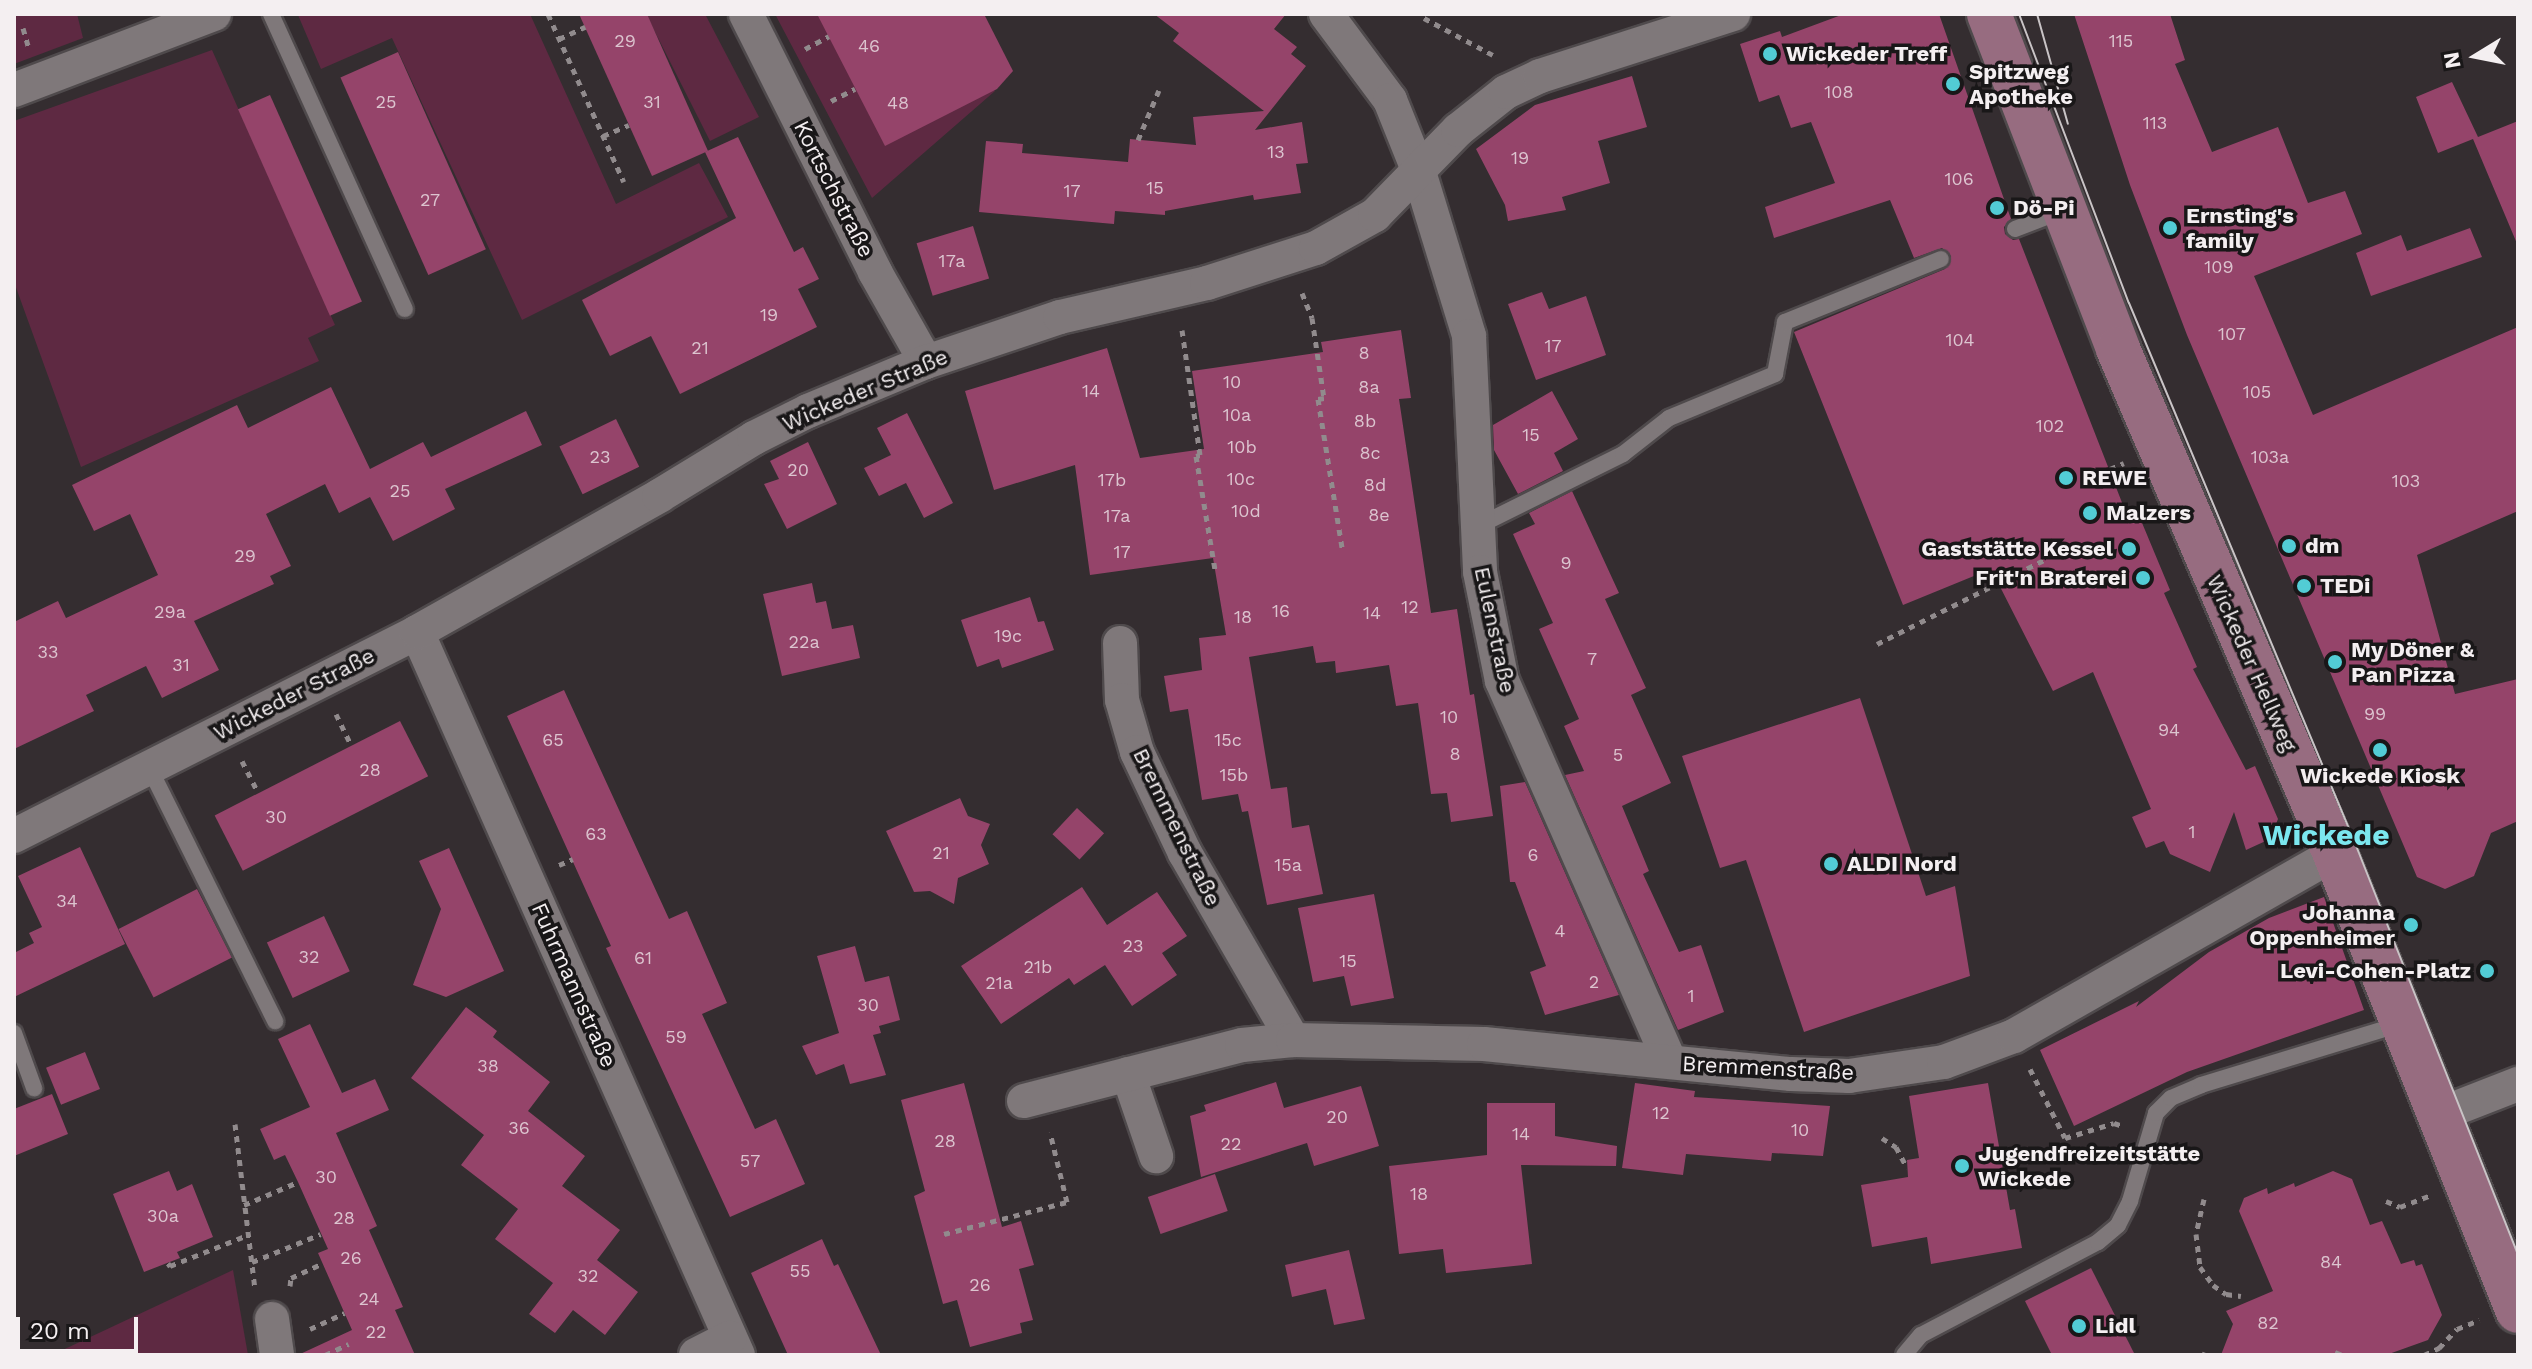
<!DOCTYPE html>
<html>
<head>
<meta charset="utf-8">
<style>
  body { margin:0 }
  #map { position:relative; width:2532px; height:1369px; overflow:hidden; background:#342d30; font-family:"Work Sans",sans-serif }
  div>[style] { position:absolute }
  .green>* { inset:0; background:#5e2942 }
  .building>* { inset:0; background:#95446a; transform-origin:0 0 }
  .path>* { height:5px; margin-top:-2.5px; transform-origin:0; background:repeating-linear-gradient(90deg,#918b8d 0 6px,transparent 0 12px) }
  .roads { filter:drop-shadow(2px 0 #4f4a4c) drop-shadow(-2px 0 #4f4a4c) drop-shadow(0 2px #4f4a4c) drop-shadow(0 -2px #4f4a4c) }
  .lane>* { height:16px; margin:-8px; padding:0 8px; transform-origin:8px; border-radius:8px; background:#7f787a }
  .street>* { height:34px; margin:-17px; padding:0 17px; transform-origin:17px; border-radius:17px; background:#7f787a }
  .secondary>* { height:44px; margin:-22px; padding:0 22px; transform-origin:22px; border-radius:22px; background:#976c80 }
  .tram>* { height:2px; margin:-1px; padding:0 1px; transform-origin:1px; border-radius:1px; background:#c9c4c6 }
  .dots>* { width:22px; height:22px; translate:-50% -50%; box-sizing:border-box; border:4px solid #191718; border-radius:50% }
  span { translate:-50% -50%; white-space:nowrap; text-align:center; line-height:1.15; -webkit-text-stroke:7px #191718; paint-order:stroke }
  .number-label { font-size:18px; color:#dcc4cf }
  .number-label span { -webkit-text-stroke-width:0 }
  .poi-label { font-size:22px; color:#f4eff1; font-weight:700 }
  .left { translate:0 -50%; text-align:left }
  .right { translate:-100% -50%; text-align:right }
  .street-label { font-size:22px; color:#f4eff1 }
  .district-label { font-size:30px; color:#7be7ef; font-weight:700 }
  .frame { position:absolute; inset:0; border:16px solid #f4eff1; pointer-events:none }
  .north { position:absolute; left:2436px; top:16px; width:80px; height:80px; -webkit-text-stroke:6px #191718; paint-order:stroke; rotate:260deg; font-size:22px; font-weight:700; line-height:32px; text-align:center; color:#f4eff1 }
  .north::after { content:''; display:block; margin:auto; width:28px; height:36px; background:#f4eff1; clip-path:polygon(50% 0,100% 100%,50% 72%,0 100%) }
  .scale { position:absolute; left:16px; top:1317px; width:122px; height:36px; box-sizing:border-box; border:4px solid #f4eff1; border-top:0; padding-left:10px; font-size:24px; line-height:28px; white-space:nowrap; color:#f4eff1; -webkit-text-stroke:6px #191718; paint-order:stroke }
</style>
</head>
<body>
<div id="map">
  <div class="green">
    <i style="clip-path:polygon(14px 14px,77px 14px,83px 38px,14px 64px)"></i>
    <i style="clip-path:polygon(530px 14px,616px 204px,699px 163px,728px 217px,522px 320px,392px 38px,321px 69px,298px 15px)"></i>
    <i style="clip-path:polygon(646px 14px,705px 14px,759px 117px,710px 141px)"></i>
    <i style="clip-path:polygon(775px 14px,947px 14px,981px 79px,995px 91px,872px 198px)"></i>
    <i style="clip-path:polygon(212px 50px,335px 325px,308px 338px,319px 361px,81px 467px,14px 282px,14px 121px)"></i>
    <i style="clip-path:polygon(233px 1270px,248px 1355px,52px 1355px)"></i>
  </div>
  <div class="building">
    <i style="clip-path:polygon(579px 14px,647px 14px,708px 151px,652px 176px)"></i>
    <i style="clip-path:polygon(817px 14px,984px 14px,1013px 71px,997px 89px,885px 146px)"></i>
    <i style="clip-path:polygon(1154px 14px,1286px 14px,1274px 29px,1297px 47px,1291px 54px,1306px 66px,1255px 130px,1302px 122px,1308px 163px,1296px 164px,1301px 193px,1254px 200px,1253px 195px,1165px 211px,1165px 215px,1115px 211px,1114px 224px,979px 212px,986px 141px,1023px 144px,1022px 153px,1128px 162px,1130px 139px,1196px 145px,1193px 117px,1264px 111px,1173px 41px,1179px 33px)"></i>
    <i style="clip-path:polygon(1844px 14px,1939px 14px,2011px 219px,2004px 227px,2005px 234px,2013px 240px,2019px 239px,2130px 523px,2140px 518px,2170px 590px,2164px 593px,2197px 667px,2193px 669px,2246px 770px,2255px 766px,2278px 819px,2270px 839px,2246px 850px,2234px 812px,2210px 872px,2170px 854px,2164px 841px,2146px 848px,2132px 817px,2151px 809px,2093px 672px,2053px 691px,1991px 569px,1903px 605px,1794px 332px,1945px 269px,1951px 256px,1942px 248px,1914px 258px,1890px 200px,1774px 238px,1765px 207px,1835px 183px,1811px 122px,1791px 128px,1779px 95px,1759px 102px,1740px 44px,1780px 31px,1782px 37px)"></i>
    <i style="clip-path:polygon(2074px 14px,2170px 14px,2185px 60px,2175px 64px,2212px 152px,2278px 127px,2308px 203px,2345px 191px,2362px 234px,2254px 276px,2313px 415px,2518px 327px,2518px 511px,2417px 555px,2455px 694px,2518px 679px,2518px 821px,2491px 833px,2474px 876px,2445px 889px,2417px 877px,2187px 335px,2130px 185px)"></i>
    <i style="left:398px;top:52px;width:216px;height:63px;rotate:66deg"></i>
    <i style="clip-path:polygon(1632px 76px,1647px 127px,1598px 141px,1610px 183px,1562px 197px,1566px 210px,1508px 221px,1505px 205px,1476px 149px,1535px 105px)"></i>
    <i style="clip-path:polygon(2452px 82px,2478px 137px,2518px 121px,2518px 246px,2473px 139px,2438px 153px,2416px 97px)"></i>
    <i style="left:270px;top:95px;width:226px;height:35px;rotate:66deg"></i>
    <i style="clip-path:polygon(738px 137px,794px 252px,803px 247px,819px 279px,798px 289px,817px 327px,680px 394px,651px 336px,610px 356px,582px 300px,736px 218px,705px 152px)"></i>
    <i style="left:973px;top:226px;width:55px;height:59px;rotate:73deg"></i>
    <i style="clip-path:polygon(2470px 228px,2482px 257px,2371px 296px,2356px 253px,2401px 235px,2407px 251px)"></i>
    <i style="clip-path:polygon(1542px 292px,1549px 309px,1586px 296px,1606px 355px,1536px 380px,1508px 304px)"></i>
    <i style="clip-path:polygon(1401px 330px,1411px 398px,1399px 399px,1431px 613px,1457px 609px,1470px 695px,1474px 694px,1493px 816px,1451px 822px,1447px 793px,1431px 794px,1418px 703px,1396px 706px,1389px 665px,1336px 673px,1335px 661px,1316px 663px,1313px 646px,1249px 657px,1271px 789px,1287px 787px,1292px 828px,1309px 825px,1323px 894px,1267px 905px,1248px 811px,1242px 812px,1238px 794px,1202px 800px,1188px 709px,1170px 712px,1164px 676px,1202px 670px,1199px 638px,1226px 635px,1213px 558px,1090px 575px,1075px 465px,994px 490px,965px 391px,1107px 348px,1140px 458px,1204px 449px,1192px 371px,1323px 352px,1321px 342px)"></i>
    <i style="clip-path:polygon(331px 387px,370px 469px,423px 442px,431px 457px,526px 411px,542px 445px,445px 489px,455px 509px,393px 541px,370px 497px,339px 513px,325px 484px,266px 514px,291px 566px,270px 576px,274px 584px,194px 621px,219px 670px,162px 698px,146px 666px,86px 695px,94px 711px,14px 749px,14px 622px,58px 601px,66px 618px,158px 575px,130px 514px,94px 531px,72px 485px,237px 405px,248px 428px)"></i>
    <i style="clip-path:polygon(1552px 391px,1578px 439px,1554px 453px,1563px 471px,1518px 494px,1494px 450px,1493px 425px)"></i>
    <i style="clip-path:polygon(907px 413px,953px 503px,924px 518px,906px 483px,879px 496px,864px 468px,891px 455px,877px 428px)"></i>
    <i style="left:616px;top:419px;width:53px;height:63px;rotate:64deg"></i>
    <i style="clip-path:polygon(808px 442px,837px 504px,787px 529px,764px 484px,779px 479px,770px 461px)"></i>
    <i style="clip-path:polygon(1572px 491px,1619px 593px,1605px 599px,1646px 688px,1631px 695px,1671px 783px,1622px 806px,1649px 871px,1643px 874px,1679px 952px,1701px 945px,1724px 1012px,1678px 1030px,1565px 775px,1584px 771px,1564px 726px,1579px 719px,1539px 629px,1553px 623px,1513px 534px,1535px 524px,1529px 513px)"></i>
    <i style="clip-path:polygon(812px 583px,816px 603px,826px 601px,832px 629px,853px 625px,860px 658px,782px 676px,763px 594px)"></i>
    <i style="clip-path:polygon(1030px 597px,1038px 622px,1044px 621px,1054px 650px,1002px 668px,999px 659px,977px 667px,961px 620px)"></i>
    <i style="clip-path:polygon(564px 690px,669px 919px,687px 911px,727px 1003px,702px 1014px,755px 1129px,776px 1119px,805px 1184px,730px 1217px,606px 948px,611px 946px,507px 716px)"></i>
    <i style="clip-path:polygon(1860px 698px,1926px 896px,1955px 886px,1970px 976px,1804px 1032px,1746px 860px,1720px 868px,1682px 756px)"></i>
    <i style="left:400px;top:721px;width:62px;height:208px;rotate:63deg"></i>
    <i style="clip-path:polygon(1525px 782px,1619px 995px,1545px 1015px,1530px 972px,1546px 966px,1515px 882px,1510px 882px,1500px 786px)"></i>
    <i style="clip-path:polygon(960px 798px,968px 816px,990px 824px,981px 845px,989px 864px,958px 878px,954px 904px,930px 891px,914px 892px,886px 831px)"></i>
    <i style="left:1077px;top:808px;width:37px;height:36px;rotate:43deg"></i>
    <i style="clip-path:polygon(80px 847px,125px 944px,14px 997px,14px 953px,34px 943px,29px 933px,42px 927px,18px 876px)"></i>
    <i style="clip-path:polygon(449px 848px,504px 971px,446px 997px,413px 985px,441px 909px,419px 861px)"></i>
    <i style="clip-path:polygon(1082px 887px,1107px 925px,1157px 892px,1187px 936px,1162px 953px,1177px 975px,1132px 1006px,1105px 965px,1074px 985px,1069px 978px,1001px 1024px,961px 966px)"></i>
    <i style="left:197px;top:889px;width:77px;height:88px;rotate:63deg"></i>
    <i style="clip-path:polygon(1374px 894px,1394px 998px,1351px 1006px,1344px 976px,1313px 982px,1298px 908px)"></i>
    <i style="clip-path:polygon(2324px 897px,2364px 1010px,2187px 1072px,2074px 1126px,2040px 1050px,2139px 1001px,2136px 1007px,2209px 952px,2269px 918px)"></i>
    <i style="left:324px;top:916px;width:61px;height:63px;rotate:65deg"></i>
    <i style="clip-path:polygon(855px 946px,865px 982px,889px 976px,900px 1020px,879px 1026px,881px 1033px,873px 1035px,886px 1075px,850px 1084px,844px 1064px,816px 1075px,802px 1046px,839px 1033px,817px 956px)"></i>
    <i style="clip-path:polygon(466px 1007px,497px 1031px,493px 1037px,550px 1082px,528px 1111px,585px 1156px,562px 1186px,620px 1230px,597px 1260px,638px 1292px,605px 1335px,573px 1310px,555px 1333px,529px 1314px,553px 1283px,495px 1239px,518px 1209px,461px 1165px,484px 1135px,411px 1078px)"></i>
    <i style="clip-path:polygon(310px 1024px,342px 1093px,375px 1079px,389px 1110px,336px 1133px,377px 1226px,369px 1230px,403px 1307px,395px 1310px,415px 1355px,298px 1355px,352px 1330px,318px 1253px,328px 1249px,298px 1182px,285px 1155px,274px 1160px,260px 1129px,310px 1107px,278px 1039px)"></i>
    <i style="left:85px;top:1052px;width:40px;height:42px;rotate:68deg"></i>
    <i style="clip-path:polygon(1276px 1082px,1284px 1108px,1361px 1086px,1379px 1146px,1314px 1166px,1307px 1143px,1201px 1177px,1190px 1116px,1206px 1111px,1204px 1105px)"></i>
    <i style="clip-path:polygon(964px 1083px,1002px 1227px,1021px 1221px,1034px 1265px,1019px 1269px,1033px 1320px,1020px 1323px,1022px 1333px,970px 1347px,957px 1300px,943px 1304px,914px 1196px,925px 1191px,901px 1100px)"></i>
    <i style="clip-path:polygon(1635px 1083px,1695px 1091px,1694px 1097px,1830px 1106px,1823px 1156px,1772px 1153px,1771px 1161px,1686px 1154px,1683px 1175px,1622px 1168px)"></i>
    <i style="clip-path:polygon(1988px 1083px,2010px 1210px,2015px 1209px,2022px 1248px,1931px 1264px,1927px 1237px,1872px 1247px,1861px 1185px,1908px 1177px,1907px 1160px,1919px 1158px,1909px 1096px)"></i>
    <i style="clip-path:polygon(52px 1094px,68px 1134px,14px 1156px,14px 1109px)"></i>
    <i style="clip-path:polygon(1487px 1103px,1555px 1103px,1555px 1136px,1617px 1146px,1616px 1166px,1521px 1165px,1532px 1264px,1446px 1273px,1443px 1249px,1399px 1254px,1389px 1166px,1487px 1155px)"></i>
    <i style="clip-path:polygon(169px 1171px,177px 1191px,192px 1184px,213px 1237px,177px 1252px,180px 1258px,144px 1272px,113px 1194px)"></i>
    <i style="clip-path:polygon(2333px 1171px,2352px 1179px,2370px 1225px,2382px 1221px,2401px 1264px,2414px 1260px,2416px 1266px,2422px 1264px,2442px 1315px,2428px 1340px,2386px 1355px,2221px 1355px,2233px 1324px,2226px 1311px,2273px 1291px,2239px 1211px,2244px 1198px,2267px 1188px,2268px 1194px,2294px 1183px,2295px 1187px)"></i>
    <i style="left:1215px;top:1174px;width:39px;height:71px;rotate:71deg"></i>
    <i style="clip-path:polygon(822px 1239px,834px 1266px,838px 1264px,881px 1355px,788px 1355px,751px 1273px)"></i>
    <i style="clip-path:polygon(1349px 1250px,1365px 1319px,1334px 1325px,1326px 1289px,1292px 1297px,1285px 1265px)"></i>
    <i style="clip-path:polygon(2091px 1268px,2135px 1355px,2052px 1355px,2025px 1301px)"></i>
  </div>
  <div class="path">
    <i style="left:548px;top:14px;width:184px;rotate:65.7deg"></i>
    <i style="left:1424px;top:18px;width:78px;rotate:28.2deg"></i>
    <i style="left:23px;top:28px;width:19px;rotate:74deg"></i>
    <i style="left:559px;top:39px;width:29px;rotate:-25deg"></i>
    <i style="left:805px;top:49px;width:27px;rotate:-28deg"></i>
    <i style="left:831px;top:101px;width:27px;rotate:-27deg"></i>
    <i style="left:603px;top:136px;width:28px;rotate:-23deg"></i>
    <i style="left:1138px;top:140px;width:54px;rotate:-67.2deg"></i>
    <i style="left:1302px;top:293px;width:27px;rotate:68deg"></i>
    <i style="left:1312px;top:318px;width:81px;rotate:81.5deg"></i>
    <i style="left:1324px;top:398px;width:6px;rotate:171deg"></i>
    <i style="left:1318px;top:399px;width:151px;rotate:80.8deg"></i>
    <i style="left:1182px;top:330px;width:126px;rotate:81.8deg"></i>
    <i style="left:1200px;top:455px;width:4px;rotate:166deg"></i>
    <i style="left:1196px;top:456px;width:115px;rotate:80.5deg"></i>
    <i style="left:2110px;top:469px;width:15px;rotate:-23deg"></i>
    <i style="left:1877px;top:644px;width:191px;rotate:-26.7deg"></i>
    <i style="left:2048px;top:558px;width:11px;rotate:-112deg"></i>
    <i style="left:336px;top:714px;width:34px;rotate:64deg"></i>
    <i style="left:242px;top:761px;width:35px;rotate:63deg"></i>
    <i style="left:559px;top:865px;width:15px;rotate:-23deg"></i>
    <i style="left:2030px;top:1069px;width:77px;rotate:63.1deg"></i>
    <i style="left:2065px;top:1138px;width:51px;rotate:-17deg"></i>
    <i style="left:2114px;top:1123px;width:9px;rotate:18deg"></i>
    <i style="left:235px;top:1124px;width:166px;rotate:83.1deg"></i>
    <i style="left:1882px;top:1138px;width:17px;rotate:33deg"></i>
    <i style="left:1896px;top:1147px;width:24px;rotate:62deg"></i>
    <i style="left:2204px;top:1199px;width:36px;rotate:103deg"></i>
    <i style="left:2196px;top:1234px;width:33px;rotate:83deg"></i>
    <i style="left:2200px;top:1267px;width:22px;rotate:54deg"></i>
    <i style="left:2213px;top:1285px;width:16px;rotate:35deg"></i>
    <i style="left:2226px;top:1294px;width:15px;rotate:8deg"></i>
    <i style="left:2386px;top:1201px;width:15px;rotate:23deg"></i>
    <i style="left:2400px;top:1207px;width:31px;rotate:-21deg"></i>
    <i style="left:244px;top:1205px;width:59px;rotate:-23.1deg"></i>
    <i style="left:944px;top:1234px;width:127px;rotate:-14.6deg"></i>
    <i style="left:1067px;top:1202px;width:72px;rotate:-103.7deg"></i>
    <i style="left:252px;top:1262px;width:74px;rotate:-22.1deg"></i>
    <i style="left:168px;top:1263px;width:4px;rotate:56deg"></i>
    <i style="left:170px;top:1266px;width:84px;rotate:-21.7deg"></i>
    <i style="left:290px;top:1286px;width:8px;rotate:-83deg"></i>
    <i style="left:291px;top:1278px;width:35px;rotate:-25deg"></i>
    <i style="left:310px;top:1329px;width:38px;rotate:-25deg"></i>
    <i style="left:2335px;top:1352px;width:8px;rotate:23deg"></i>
    <i style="left:1056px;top:1354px;width:1px;rotate:45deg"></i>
    <i style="left:325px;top:1355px;width:26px;rotate:-25deg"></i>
    <i style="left:2204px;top:1355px;width:3px;rotate:-72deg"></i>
    <i style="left:2424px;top:1355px;width:17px;rotate:-25deg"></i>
    <i style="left:2439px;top:1348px;width:26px;rotate:-47deg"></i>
    <i style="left:2457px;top:1329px;width:24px;rotate:-22deg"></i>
  </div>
  <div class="roads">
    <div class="lane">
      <i style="left:271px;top:14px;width:324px;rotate:65.6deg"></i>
      <i style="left:2015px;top:229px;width:50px;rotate:-21deg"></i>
      <i style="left:1478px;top:526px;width:162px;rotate:-26.4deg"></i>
      <i style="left:1623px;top:454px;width:58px;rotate:-38deg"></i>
      <i style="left:1669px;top:418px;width:115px;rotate:-22.5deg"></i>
      <i style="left:1775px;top:374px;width:53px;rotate:-79.1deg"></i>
      <i style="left:1785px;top:322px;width:168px;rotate:-22deg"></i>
      <i style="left:149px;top:767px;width:284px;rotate:63.6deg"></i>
      <i style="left:14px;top:1033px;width:59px;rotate:70deg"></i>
      <i style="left:1904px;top:1355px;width:26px;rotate:-50deg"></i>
      <i style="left:1921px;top:1335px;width:200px;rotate:-27.7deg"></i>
      <i style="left:2098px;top:1242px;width:26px;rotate:-40deg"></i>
      <i style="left:2118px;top:1225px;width:27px;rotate:-63deg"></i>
      <i style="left:2130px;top:1201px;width:92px;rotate:-73.5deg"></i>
      <i style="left:2156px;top:1113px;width:21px;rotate:-45deg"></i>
      <i style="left:2171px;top:1098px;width:33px;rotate:-23deg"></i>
      <i style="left:2201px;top:1085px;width:209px;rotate:-17deg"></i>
    </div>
    <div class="street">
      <i style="left:746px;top:14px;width:288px;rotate:63.4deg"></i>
      <i style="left:875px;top:272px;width:103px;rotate:60.5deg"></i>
      <i style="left:1326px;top:14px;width:107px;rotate:53.3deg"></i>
      <i style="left:1390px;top:100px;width:78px;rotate:68.1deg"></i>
      <i style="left:1419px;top:172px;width:171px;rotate:73deg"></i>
      <i style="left:1469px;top:336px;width:236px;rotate:87.3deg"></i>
      <i style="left:1480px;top:572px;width:111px;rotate:78.6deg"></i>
      <i style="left:1502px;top:681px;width:416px;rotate:66.2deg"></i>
      <i style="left:14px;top:90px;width:214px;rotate:-20.8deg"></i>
      <i style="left:417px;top:632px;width:791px;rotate:66.06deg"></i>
      <i style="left:1120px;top:643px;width:57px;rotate:88deg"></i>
      <i style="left:1122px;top:700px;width:54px;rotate:73.9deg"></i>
      <i style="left:1137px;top:752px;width:112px;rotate:64.6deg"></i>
      <i style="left:1185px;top:853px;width:216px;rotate:60deg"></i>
      <i style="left:14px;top:836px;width:452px;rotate:-26.8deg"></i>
      <i style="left:417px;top:632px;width:278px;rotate:-29.3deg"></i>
      <i style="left:659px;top:496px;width:111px;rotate:-31.4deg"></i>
      <i style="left:754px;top:438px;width:60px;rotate:-26.6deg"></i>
      <i style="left:808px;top:411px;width:128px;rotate:-22.6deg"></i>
      <i style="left:926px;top:362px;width:141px;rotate:-18.6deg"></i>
      <i style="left:1060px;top:317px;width:151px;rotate:-13deg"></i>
      <i style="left:1207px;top:283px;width:114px;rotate:-17.8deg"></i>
      <i style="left:1316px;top:248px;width:68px;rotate:-29.2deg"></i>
      <i style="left:1375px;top:215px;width:119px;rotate:-45.7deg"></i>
      <i style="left:1458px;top:130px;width:61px;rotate:-38.4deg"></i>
      <i style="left:1506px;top:92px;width:38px;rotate:-25deg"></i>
      <i style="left:1540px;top:76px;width:203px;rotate:-17.8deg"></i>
      <i style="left:1128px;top:1074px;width:87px;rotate:71.1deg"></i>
      <i style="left:1024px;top:1101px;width:225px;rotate:-14.4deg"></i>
      <i style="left:1242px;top:1045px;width:51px;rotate:-5.6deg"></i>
      <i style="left:1293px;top:1040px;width:191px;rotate:1.2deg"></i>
      <i style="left:1484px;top:1044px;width:308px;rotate:5.6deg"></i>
      <i style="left:1791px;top:1074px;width:58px;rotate:2deg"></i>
      <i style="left:1849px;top:1076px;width:96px;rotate:-8.4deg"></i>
      <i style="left:1944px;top:1062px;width:75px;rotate:-20.4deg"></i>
      <i style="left:2014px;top:1036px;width:369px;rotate:-29.6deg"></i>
      <i style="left:2441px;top:1114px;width:83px;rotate:-21.3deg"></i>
      <i style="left:272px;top:1319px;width:36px;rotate:82deg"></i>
      <i style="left:696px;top:1355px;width:38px;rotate:-27deg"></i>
    </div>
    <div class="secondary">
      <i style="left:1989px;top:14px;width:359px;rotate:68.9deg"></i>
      <i style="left:2118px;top:349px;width:550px;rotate:66.75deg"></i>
      <i style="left:2335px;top:854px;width:492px;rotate:68.2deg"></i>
    </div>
  </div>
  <div class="tram">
    <i style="left:2019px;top:14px;width:309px;rotate:69.2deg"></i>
    <i style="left:2129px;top:303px;width:585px;rotate:67.29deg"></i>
    <i style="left:2355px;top:843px;width:442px;rotate:68.4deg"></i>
    <i style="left:2037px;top:14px;width:114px;rotate:74.3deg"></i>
  </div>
  <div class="dots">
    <i style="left:1770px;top:54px;background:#52ccd5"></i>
    <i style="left:1953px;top:84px;background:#52ccd5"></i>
    <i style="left:1997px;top:208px;background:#52ccd5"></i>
    <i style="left:2170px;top:228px;background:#52ccd5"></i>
    <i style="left:2066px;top:478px;background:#52ccd5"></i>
    <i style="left:2090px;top:513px;background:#52ccd5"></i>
    <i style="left:2289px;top:546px;background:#52ccd5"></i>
    <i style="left:2129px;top:549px;background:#52ccd5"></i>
    <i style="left:2143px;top:578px;background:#52ccd5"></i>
    <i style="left:2304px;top:586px;background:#52ccd5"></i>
    <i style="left:2335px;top:662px;background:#52ccd5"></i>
    <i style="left:2380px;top:750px;background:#52ccd5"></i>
    <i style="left:1831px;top:864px;background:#52ccd5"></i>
    <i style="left:2411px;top:925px;background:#52ccd5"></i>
    <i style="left:2487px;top:971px;background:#52ccd5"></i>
    <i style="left:1962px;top:1166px;background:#52ccd5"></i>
    <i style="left:2079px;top:1326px;background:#52ccd5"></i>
  </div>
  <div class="number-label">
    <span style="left:625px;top:41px">29</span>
    <span style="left:2121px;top:41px">115</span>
    <span style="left:869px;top:46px">46</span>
    <span style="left:1839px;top:92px">108</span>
    <span style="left:386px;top:102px">25</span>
    <span style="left:652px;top:102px">31</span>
    <span style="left:898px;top:103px">48</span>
    <span style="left:2155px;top:123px">113</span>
    <span style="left:1276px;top:152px">13</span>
    <span style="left:1520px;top:158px">19</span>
    <span style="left:1959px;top:179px">106</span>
    <span style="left:1155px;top:188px">15</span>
    <span style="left:1072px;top:191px">17</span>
    <span style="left:430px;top:200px">27</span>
    <span style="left:952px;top:261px">17a</span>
    <span style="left:2219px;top:267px">109</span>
    <span style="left:769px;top:315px">19</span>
    <span style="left:2232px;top:334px">107</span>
    <span style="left:1960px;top:340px">104</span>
    <span style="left:1553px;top:346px">17</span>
    <span style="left:700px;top:348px">21</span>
    <span style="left:1364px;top:353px">8</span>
    <span style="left:1232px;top:382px">10</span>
    <span style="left:1369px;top:387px">8a</span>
    <span style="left:1091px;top:391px">14</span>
    <span style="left:2257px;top:392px">105</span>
    <span style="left:1237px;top:415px">10a</span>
    <span style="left:1365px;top:421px">8b</span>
    <span style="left:2050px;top:426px">102</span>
    <span style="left:1531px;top:435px">15</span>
    <span style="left:1242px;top:447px">10b</span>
    <span style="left:1370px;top:453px">8c</span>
    <span style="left:600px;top:457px">23</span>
    <span style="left:2270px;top:457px">103a</span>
    <span style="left:798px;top:470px">20</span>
    <span style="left:1241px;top:479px">10c</span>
    <span style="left:1112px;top:480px">17b</span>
    <span style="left:2406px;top:481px">103</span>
    <span style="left:1375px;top:485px">8d</span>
    <span style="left:400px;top:491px">25</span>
    <span style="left:1246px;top:511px">10d</span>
    <span style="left:1379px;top:515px">8e</span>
    <span style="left:1117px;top:516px">17a</span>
    <span style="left:1122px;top:552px">17</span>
    <span style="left:245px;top:556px">29</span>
    <span style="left:1566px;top:563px">9</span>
    <span style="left:1410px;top:607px">12</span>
    <span style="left:1281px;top:611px">16</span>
    <span style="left:170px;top:612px">29a</span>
    <span style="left:1372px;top:613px">14</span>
    <span style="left:1243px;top:617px">18</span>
    <span style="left:1008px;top:636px">19c</span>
    <span style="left:804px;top:642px">22a</span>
    <span style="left:48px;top:652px">33</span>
    <span style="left:1592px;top:659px">7</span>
    <span style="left:181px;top:665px">31</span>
    <span style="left:2375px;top:714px">99</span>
    <span style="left:1449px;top:717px">10</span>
    <span style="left:2169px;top:730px">94</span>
    <span style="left:553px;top:740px">65</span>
    <span style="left:1228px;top:740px">15c</span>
    <span style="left:1455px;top:754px">8</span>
    <span style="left:1618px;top:755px">5</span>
    <span style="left:370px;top:770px">28</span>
    <span style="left:1234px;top:775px">15b</span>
    <span style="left:276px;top:817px">30</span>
    <span style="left:2192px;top:832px">1</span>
    <span style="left:596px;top:834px">63</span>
    <span style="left:941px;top:853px">21</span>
    <span style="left:1533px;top:855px">6</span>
    <span style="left:1288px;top:865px">15a</span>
    <span style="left:67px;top:901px">34</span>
    <span style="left:1560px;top:931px">4</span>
    <span style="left:1133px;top:946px">23</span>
    <span style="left:309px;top:957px">32</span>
    <span style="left:643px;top:958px">61</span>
    <span style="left:1348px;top:961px">15</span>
    <span style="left:1038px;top:967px">21b</span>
    <span style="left:1594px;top:982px">2</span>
    <span style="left:999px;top:983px">21a</span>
    <span style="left:1691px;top:996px">1</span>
    <span style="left:868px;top:1005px">30</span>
    <span style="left:676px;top:1037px">59</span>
    <span style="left:488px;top:1066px">38</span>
    <span style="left:1661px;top:1113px">12</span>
    <span style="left:1337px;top:1117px">20</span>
    <span style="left:519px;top:1128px">36</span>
    <span style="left:1800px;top:1130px">10</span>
    <span style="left:1521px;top:1134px">14</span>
    <span style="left:945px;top:1141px">28</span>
    <span style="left:1231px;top:1144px">22</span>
    <span style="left:750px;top:1161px">57</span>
    <span style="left:326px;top:1177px">30</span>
    <span style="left:1419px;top:1194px">18</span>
    <span style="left:163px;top:1216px">30a</span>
    <span style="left:344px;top:1218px">28</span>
    <span style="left:351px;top:1258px">26</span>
    <span style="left:2331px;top:1262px">84</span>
    <span style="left:800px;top:1271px">55</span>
    <span style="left:588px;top:1276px">32</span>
    <span style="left:980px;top:1285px">26</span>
    <span style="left:369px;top:1299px">24</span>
    <span style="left:2268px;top:1323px">82</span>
    <span style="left:376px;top:1332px">22</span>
  </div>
  <div class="poi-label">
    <span class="left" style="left:1786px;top:54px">Wickeder Treff</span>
    <span class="left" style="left:1969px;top:84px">Spitzweg<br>Apotheke</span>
    <span class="left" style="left:2013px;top:208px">Dö-Pi</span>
    <span class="left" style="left:2186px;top:228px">Ernsting's<br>family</span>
    <span class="left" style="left:2082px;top:478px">REWE</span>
    <span class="left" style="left:2106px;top:513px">Malzers</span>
    <span class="left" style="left:2305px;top:546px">dm</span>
    <span class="right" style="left:2113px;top:549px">Gaststätte Kessel</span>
    <span class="right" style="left:2127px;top:578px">Frit'n Braterei</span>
    <span class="left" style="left:2320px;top:586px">TEDi</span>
    <span class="left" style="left:2351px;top:662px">My Döner &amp;<br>Pan Pizza</span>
    <span style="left:2380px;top:776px">Wickede Kiosk</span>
    <span class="left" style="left:1847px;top:864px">ALDI Nord</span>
    <span class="right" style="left:2395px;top:925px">Johanna<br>Oppenheimer</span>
    <span class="right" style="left:2471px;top:971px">Levi-Cohen-Platz</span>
    <span class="left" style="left:1978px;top:1166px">Jugendfreizeitstätte<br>Wickede</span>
    <span class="left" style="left:2095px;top:1326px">Lidl</span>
  </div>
  <div class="street-label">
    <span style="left:834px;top:189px;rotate:63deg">Kortschstraße</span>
    <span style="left:865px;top:390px;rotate:-23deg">Wickeder Straße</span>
    <span style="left:1495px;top:630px;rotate:78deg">Eulenstraße</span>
    <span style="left:2252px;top:663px;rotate:66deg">Wickeder Hellweg</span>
    <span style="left:294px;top:694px;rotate:-27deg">Wickeder Straße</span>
    <span style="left:1177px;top:827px;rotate:64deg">Bremmenstraße</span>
    <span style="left:574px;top:985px;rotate:66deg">Fuhrmannstraße</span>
    <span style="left:1768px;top:1068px;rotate:3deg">Bremmenstraße</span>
  </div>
  <div class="district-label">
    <span style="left:2326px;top:835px">Wickede</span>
  </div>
  <div class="frame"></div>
  <div class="north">N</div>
  <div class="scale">20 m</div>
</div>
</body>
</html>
